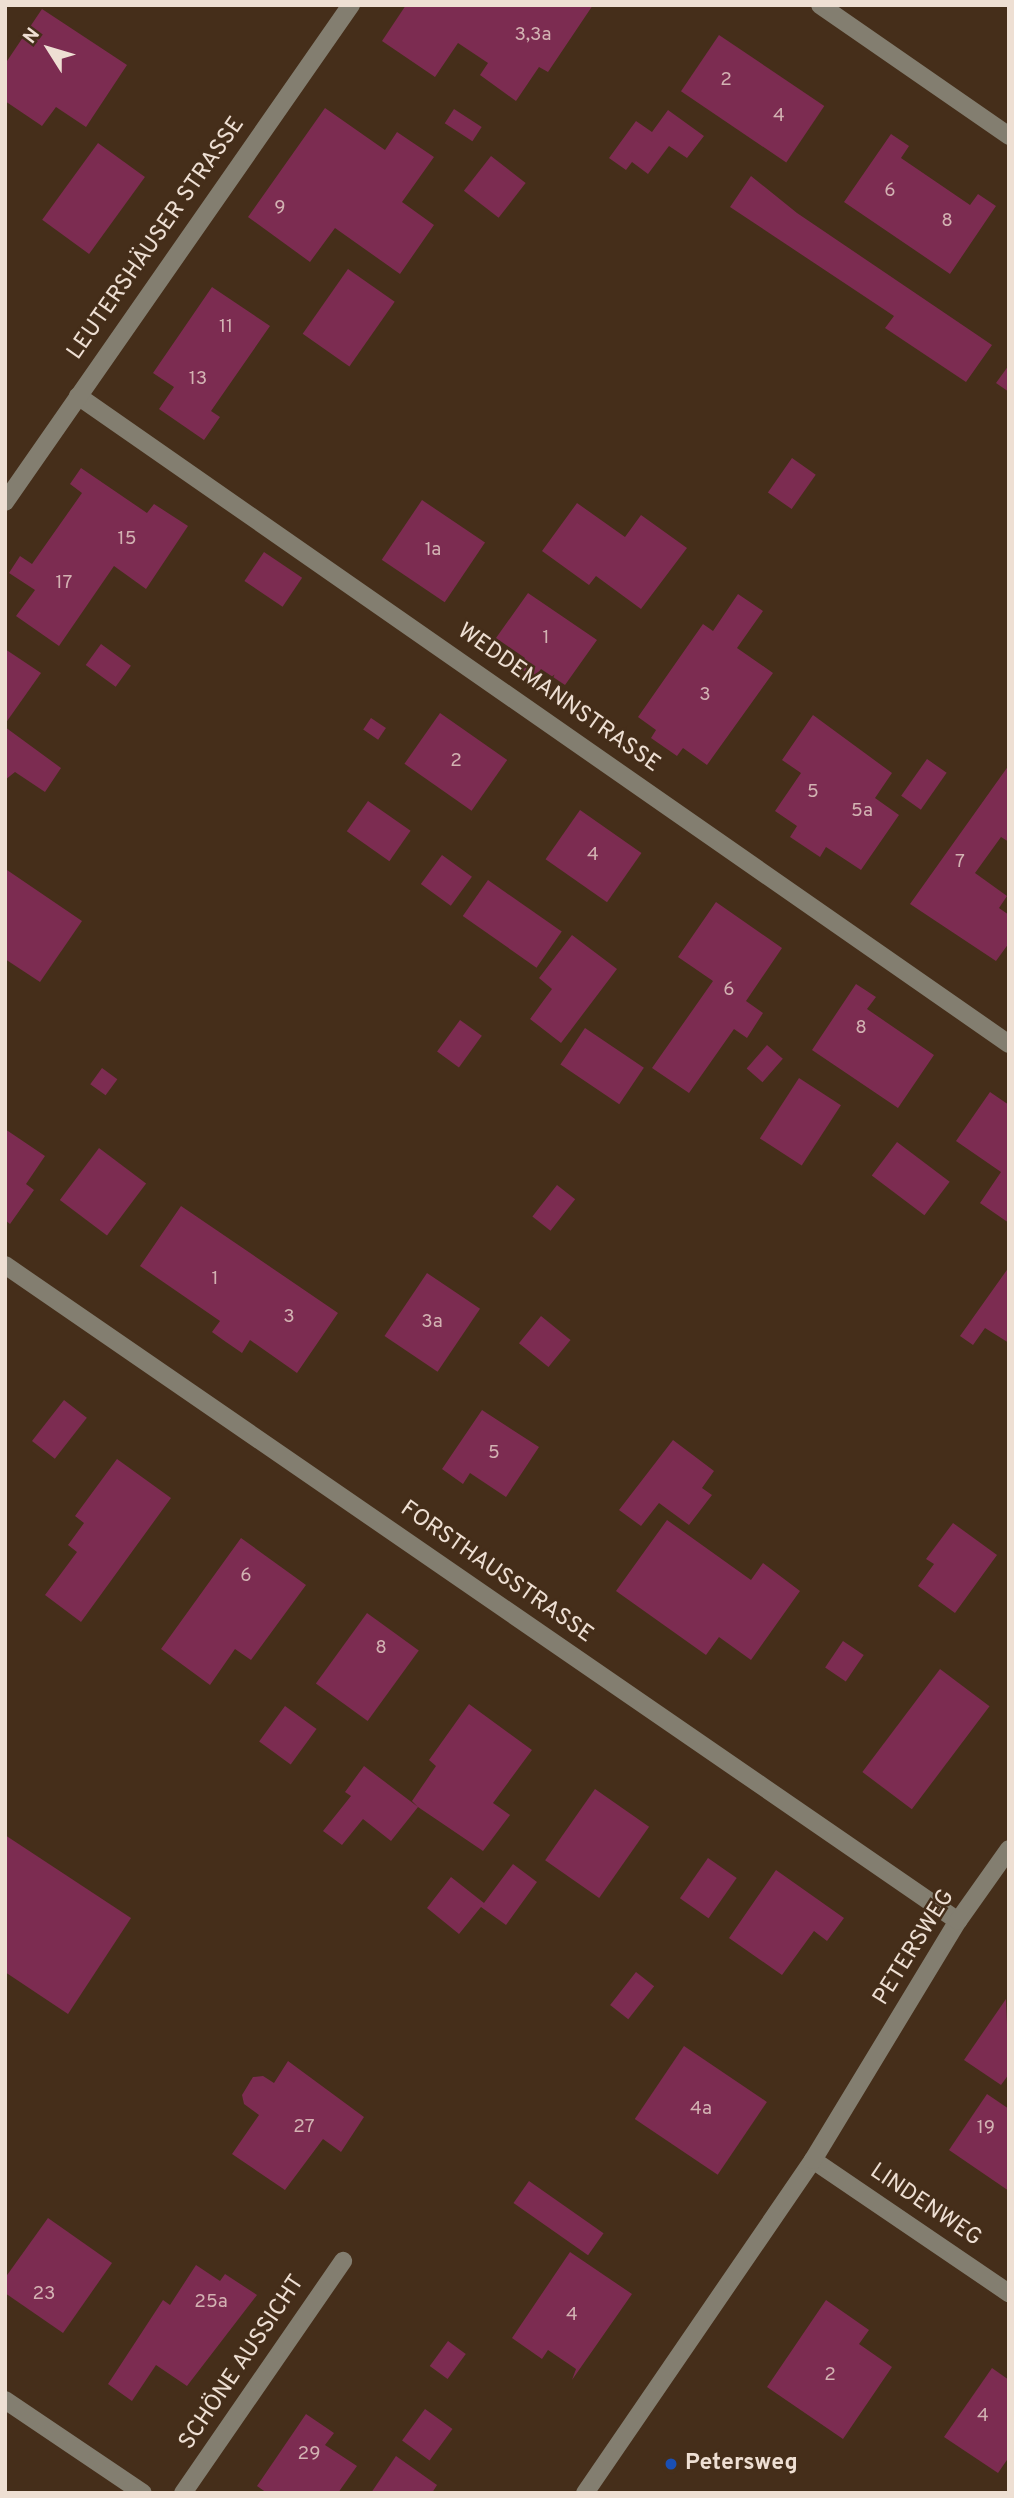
<!DOCTYPE html>
<html>
<head>
<meta charset="utf-8">
<style>
  body { margin:0 }
  #map { position:relative; width:1014px; height:2498px; overflow:hidden; background:#452e1a; font-family:Overpass,sans-serif }
  div>[style] { position:absolute }
  .building>* { inset:0; background:#7c2c51; transform-origin:0 0 }
  .minor>* { height:18px; margin:-9px; padding:0 9px; transform-origin:9px; border-radius:9px; background:#837e70 }
  .dots>* { width:19px; height:19px; translate:-50% -50%; box-sizing:border-box; border:4px solid #452e1a; border-radius:50% }
  span { translate:-50% -50%; white-space:nowrap; text-align:center; line-height:1.15; -webkit-text-stroke:5px #452e1a; paint-order:stroke }
  .number-label { font-size:19px; color:#d2b2b2 }
  .number-label span { -webkit-text-stroke-width:0 }
  .street-label { font-size:23px; color:#eedfd3 }
  .poi-label { font-size:23px; color:#eedfd3; font-weight:700 }
  .left { translate:0 -50%; text-align:left }
  .frame { position:absolute; inset:0; border:7px solid #eedfd3; pointer-events:none }
  .north { position:absolute; left:14px; top:14px; width:70px; height:70px; -webkit-text-stroke:5px #452e1a; paint-order:stroke; rotate:307deg; font-size:19px; font-weight:700; line-height:28px; text-align:center; color:#eedfd3 }
  .north::after { content:''; display:block; margin:auto; width:24px; height:32px; background:#eedfd3; clip-path:polygon(50% 0,100% 100%,50% 72%,0 100%) }
</style>
</head>
<body>
<div id="map">
  <div class="building">
    <i style="clip-path:polygon(406px 5px,593px 5px,548px 72px,539px 67px,516px 101px,480px 75px,488px 63px,458px 43px,435px 77px,382px 41px)"></i>
    <i style="clip-path:polygon(42px 9px,127px 65px,86px 127px,56px 107px,42px 126px,5px 101px,5px 64px)"></i>
    <i style="left:719px;top:35px;width:127px;height:68px;rotate:34deg"></i>
    <i style="clip-path:polygon(325px 108px,385px 150px,397px 132px,434px 157px,402px 202px,434px 225px,400px 274px,335px 228px,310px 262px,248px 217px)"></i>
    <i style="left:454px;top:109px;width:33px;height:17px;rotate:33deg"></i>
    <i style="clip-path:polygon(668px 110px,704px 136px,687px 158px,669px 146px,648px 174px,632px 162px,626px 170px,609px 158px,636px 121px,652px 132px)"></i>
    <i style="clip-path:polygon(891px 134px,909px 146px,901px 158px,970px 205px,978px 194px,996px 206px,950px 274px,844px 202px)"></i>
    <i style="left:98px;top:143px;width:58px;height:95px;rotate:36deg"></i>
    <i style="left:491px;top:156px;width:44px;height:44px;rotate:38deg"></i>
    <i style="clip-path:polygon(751px 176px,797px 213px,992px 345px,966px 382px,885px 328px,894px 316px,730px 207px)"></i>
    <i style="left:348px;top:269px;width:57px;height:79px;rotate:35deg"></i>
    <i style="clip-path:polygon(212px 287px,270px 326px,211px 411px,220px 417px,204px 440px,159px 409px,174px 387px,153px 373px)"></i>
    <i style="clip-path:polygon(1009px 365px,1009px 392px,996px 383px)"></i>
    <i style="left:792px;top:458px;width:29px;height:42px;rotate:35deg"></i>
    <i style="clip-path:polygon(81px 468px,147px 513px,154px 504px,188px 526px,146px 589px,114px 566px,59px 646px,16px 616px,35px 590px,9px 573px,20px 556px,32px 564px,82px 493px,70px 484px)"></i>
    <i style="left:422px;top:500px;width:76px;height:72px;rotate:34deg"></i>
    <i style="clip-path:polygon(577px 503px,625px 537px,641px 515px,687px 548px,641px 609px,596px 576px,589px 585px,542px 551px)"></i>
    <i style="left:264px;top:552px;width:46px;height:35px;rotate:34deg"></i>
    <i style="clip-path:polygon(528px 593px,597px 640px,565px 685px,541px 669px,534px 678px,519px 667px,525px 658px,496px 638px)"></i>
    <i style="clip-path:polygon(738px 594px,763px 611px,737px 648px,773px 673px,707px 765px,683px 748px,677px 756px,651px 738px,656px 730px,638px 717px,703px 624px,713px 631px)"></i>
    <i style="left:101px;top:644px;width:37px;height:26px;rotate:36deg"></i>
    <i style="clip-path:polygon(5px 649px,41px 673px,5px 724px)"></i>
    <i style="left:440px;top:713px;width:82px;height:62px;rotate:35deg"></i>
    <i style="clip-path:polygon(813px 715px,892px 773px,875px 798px,899px 815px,861px 870px,826px 847px,820px 857px,790px 837px,797px 826px,775px 811px,801px 773px,782px 760px)"></i>
    <i style="left:371px;top:718px;width:18px;height:14px;rotate:34deg"></i>
    <i style="clip-path:polygon(5px 727px,61px 768px,45px 792px,15px 772px,5px 780px)"></i>
    <i style="left:927px;top:759px;width:24px;height:45px;rotate:35deg"></i>
    <i style="clip-path:polygon(1009px 765px,1009px 842px,1001px 837px,975px 873px,1007px 896px,999px 908px,1009px 915px,1009px 943px,996px 961px,910px 904px)"></i>
    <i style="left:368px;top:801px;width:52px;height:37px;rotate:35deg"></i>
    <i style="left:580px;top:810px;width:75px;height:60px;rotate:35deg"></i>
    <i style="left:442px;top:855px;width:37px;height:36px;rotate:36deg"></i>
    <i style="clip-path:polygon(7px 870px,82px 921px,40px 982px,5px 959px)"></i>
    <i style="left:488px;top:880px;width:90px;height:44px;rotate:35deg"></i>
    <i style="clip-path:polygon(716px 902px,782px 948px,746px 1001px,763px 1013px,747px 1038px,734px 1029px,689px 1093px,652px 1068px,713px 981px,678px 957px)"></i>
    <i style="clip-path:polygon(572px 935px,617px 969px,561px 1043px,530px 1019px,552px 989px,539px 978px)"></i>
    <i style="clip-path:polygon(856px 984px,876px 997px,867px 1009px,934px 1055px,898px 1108px,812px 1050px)"></i>
    <i style="left:460px;top:1020px;width:27px;height:39px;rotate:36deg"></i>
    <i style="left:585px;top:1028px;width:71px;height:44px;rotate:34deg"></i>
    <i style="left:767px;top:1045px;width:21px;height:31px;rotate:41deg"></i>
    <i style="left:102px;top:1068px;width:19px;height:20px;rotate:36deg"></i>
    <i style="left:799px;top:1078px;width:50px;height:72px;rotate:33deg"></i>
    <i style="clip-path:polygon(990px 1092px,1009px 1105px,1009px 1223px,980px 1203px,1001px 1172px,956px 1141px)"></i>
    <i style="clip-path:polygon(5px 1129px,45px 1156px,26px 1184px,34px 1190px,10px 1224px,5px 1220px)"></i>
    <i style="left:897px;top:1142px;width:66px;height:42px;rotate:37deg"></i>
    <i style="left:99px;top:1148px;width:59px;height:65px;rotate:37deg"></i>
    <i style="left:557px;top:1185px;width:23px;height:40px;rotate:38deg"></i>
    <i style="clip-path:polygon(181px 1206px,338px 1313px,297px 1373px,250px 1340px,242px 1353px,226px 1342px,212px 1332px,220px 1321px,140px 1266px)"></i>
    <i style="clip-path:polygon(1009px 1267px,1009px 1343px,985px 1328px,973px 1345px,960px 1336px)"></i>
    <i style="left:427px;top:1273px;width:64px;height:76px;rotate:34deg"></i>
    <i style="left:541px;top:1316px;width:38px;height:35px;rotate:39deg"></i>
    <i style="left:64px;top:1400px;width:29px;height:52px;rotate:38deg"></i>
    <i style="clip-path:polygon(482px 1410px,539px 1447px,506px 1497px,470px 1473px,463px 1484px,442px 1469px)"></i>
    <i style="clip-path:polygon(673px 1440px,714px 1471px,702px 1488px,712px 1495px,689px 1525px,659px 1503px,641px 1526px,619px 1510px)"></i>
    <i style="clip-path:polygon(117px 1459px,171px 1498px,81px 1622px,45px 1595px,77px 1552px,68px 1545px,84px 1523px,75px 1516px)"></i>
    <i style="clip-path:polygon(667px 1520px,751px 1580px,763px 1563px,800px 1591px,751px 1660px,719px 1637px,706px 1655px,616px 1591px)"></i>
    <i style="clip-path:polygon(953px 1523px,997px 1555px,955px 1613px,918px 1586px,934px 1564px,926px 1559px)"></i>
    <i style="clip-path:polygon(241px 1538px,306px 1585px,251px 1660px,235px 1649px,210px 1685px,161px 1649px)"></i>
    <i style="left:367px;top:1613px;width:64px;height:87px;rotate:36deg"></i>
    <i style="left:843px;top:1641px;width:25px;height:32px;rotate:34deg"></i>
    <i style="left:940px;top:1669px;width:62px;height:129px;rotate:37deg"></i>
    <i style="clip-path:polygon(469px 1704px,532px 1750px,493px 1803px,510px 1815px,483px 1851px,418px 1807px,391px 1841px,363px 1819px,342px 1845px,323px 1831px,351px 1796px,345px 1792px,364px 1766px,418px 1807px,412px 1801px,436px 1766px,429px 1760px)"></i>
    <i style="left:285px;top:1706px;width:39px;height:44px;rotate:36deg"></i>
    <i style="left:595px;top:1789px;width:66px;height:87px;rotate:35deg"></i>
    <i style="clip-path:polygon(5px 1835px,131px 1918px,68px 2014px,5px 1972px)"></i>
    <i style="left:708px;top:1858px;width:35px;height:49px;rotate:35deg"></i>
    <i style="clip-path:polygon(513px 1864px,537px 1882px,506px 1925px,481px 1907px,459px 1934px,427px 1908px,451px 1877px,484px 1903px)"></i>
    <i style="clip-path:polygon(776px 1870px,844px 1918px,827px 1941px,814px 1931px,782px 1975px,729px 1938px)"></i>
    <i style="left:636px;top:1972px;width:23px;height:42px;rotate:38deg"></i>
    <i style="clip-path:polygon(1006px 1999px,1009px 2074px,1001px 2085px,964px 2060px)"></i>
    <i style="left:684px;top:2046px;width:100px;height:88px;rotate:34deg"></i>
    <i style="clip-path:polygon(288px 2061px,364px 2117px,341px 2152px,323px 2139px,285px 2190px,232px 2154px,259px 2115px,244px 2104px,242px 2095px,253px 2077px,263px 2076px,274px 2083px)"></i>
    <i style="clip-path:polygon(987px 2094px,1009px 2109px,1009px 2191px,949px 2150px)"></i>
    <i style="left:529px;top:2181px;width:91px;height:27px;rotate:35deg"></i>
    <i style="clip-path:polygon(48px 2218px,112px 2263px,63px 2333px,5px 2293px,5px 2278px)"></i>
    <i style="clip-path:polygon(570px 2252px,632px 2294px,572px 2380px,576px 2369px,548px 2350px,542px 2359px,512px 2338px)"></i>
    <i style="clip-path:polygon(196px 2265px,220px 2281px,225px 2274px,257px 2295px,187px 2386px,156px 2365px,132px 2401px,108px 2384px,163px 2300px,170px 2305px)"></i>
    <i style="clip-path:polygon(826px 2300px,869px 2330px,859px 2344px,892px 2367px,843px 2439px,767px 2387px)"></i>
    <i style="left:448px;top:2341px;width:22px;height:31px;rotate:36deg"></i>
    <i style="clip-path:polygon(992px 2368px,1009px 2380px,1009px 2457px,998px 2473px,944px 2437px)"></i>
    <i style="left:425px;top:2409px;width:34px;height:39px;rotate:36deg"></i>
    <i style="clip-path:polygon(306px 2414px,334px 2433px,325px 2445px,357px 2466px,338px 2493px,267px 2493px,257px 2486px)"></i>
    <i style="clip-path:polygon(396px 2456px,437px 2485px,432px 2493px,371px 2493px)"></i>
  </div>
  <div class="minor">
    <i style="left:820px;top:5px;width:230px;rotate:34.7deg"></i>
    <i style="left:78px;top:396px;width:1134px;rotate:34.84deg"></i>
    <i style="left:5px;top:502px;width:606px;rotate:-55.16deg"></i>
    <i style="left:5px;top:1265px;width:1157px;rotate:34.54deg"></i>
    <i style="left:813px;top:2160px;width:237px;rotate:34.2deg"></i>
    <i style="left:5px;top:2400px;width:166px;rotate:34deg"></i>
    <i style="left:183px;top:2493px;width:282px;rotate:-55.4deg"></i>
    <i style="left:585px;top:2493px;width:404px;rotate:-55.6deg"></i>
    <i style="left:813px;top:2160px;width:280px;rotate:-58.8deg"></i>
    <i style="left:958px;top:1921px;width:88px;rotate:-54.7deg"></i>
  </div>
  <div class="dots">
    <i style="left:671px;top:2464px;background:#1a4fb4"></i>
  </div>
  <div class="number-label">
    <span style="left:533px;top:36px">3,3a</span>
    <span style="left:726px;top:81px">2</span>
    <span style="left:779px;top:117px">4</span>
    <span style="left:890px;top:192px">6</span>
    <span style="left:280px;top:209px">9</span>
    <span style="left:947px;top:222px">8</span>
    <span style="left:226px;top:328px">11</span>
    <span style="left:198px;top:380px">13</span>
    <span style="left:127px;top:540px">15</span>
    <span style="left:433px;top:551px">1a</span>
    <span style="left:64px;top:584px">17</span>
    <span style="left:546px;top:639px">1</span>
    <span style="left:705px;top:696px">3</span>
    <span style="left:456px;top:762px">2</span>
    <span style="left:813px;top:793px">5</span>
    <span style="left:862px;top:812px">5a</span>
    <span style="left:593px;top:856px">4</span>
    <span style="left:960px;top:863px">7</span>
    <span style="left:729px;top:991px">6</span>
    <span style="left:861px;top:1029px">8</span>
    <span style="left:215px;top:1280px">1</span>
    <span style="left:289px;top:1318px">3</span>
    <span style="left:432px;top:1323px">3a</span>
    <span style="left:494px;top:1454px">5</span>
    <span style="left:246px;top:1577px">6</span>
    <span style="left:381px;top:1649px">8</span>
    <span style="left:701px;top:2110px">4a</span>
    <span style="left:304px;top:2128px">27</span>
    <span style="left:986px;top:2129px">19</span>
    <span style="left:44px;top:2295px">23</span>
    <span style="left:211px;top:2303px">25a</span>
    <span style="left:572px;top:2316px">4</span>
    <span style="left:830px;top:2376px">2</span>
    <span style="left:983px;top:2417px">4</span>
    <span style="left:309px;top:2455px">29</span>
  </div>
  <div class="street-label">
    <span style="left:157px;top:239px;rotate:-55deg">LEUTERSHÄUSER STRASSE</span>
    <span style="left:558px;top:699px;rotate:35deg">WEDDEMANNSTRASSE</span>
    <span style="left:496px;top:1573px;rotate:35deg">FORSTHAUSSTRASSE</span>
    <span style="left:915px;top:1948px;rotate:-58deg">PETERSWEG</span>
    <span style="left:925px;top:2206px;rotate:34deg">LINDENWEG</span>
    <span style="left:243px;top:2363px;rotate:-56deg">SCHÖNE AUSSICHT</span>
  </div>
  <div class="poi-label">
    <span class="left" style="left:685px;top:2464px">Petersweg</span>
  </div>
  <div class="frame"></div>
  <div class="north">N</div>
</div>
</body>
</html>
